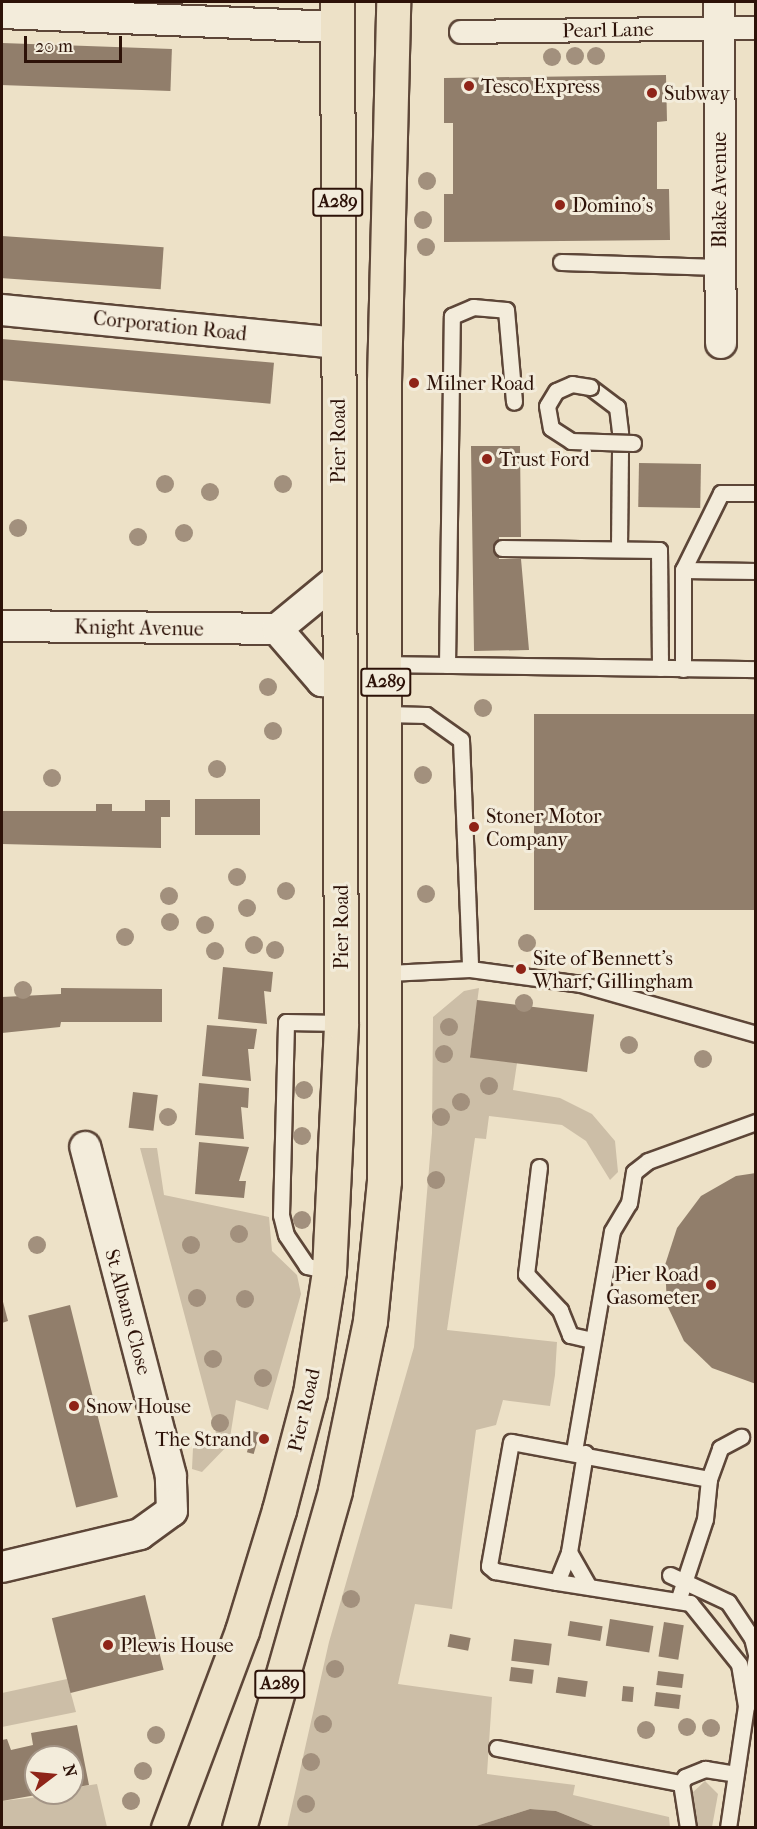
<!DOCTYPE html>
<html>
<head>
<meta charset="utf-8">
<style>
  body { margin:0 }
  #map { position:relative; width:757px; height:1829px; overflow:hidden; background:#ede1c7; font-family:"IM FELL French Canon",serif }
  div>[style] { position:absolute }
  .green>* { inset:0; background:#ccbea7 }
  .building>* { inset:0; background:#917e6b; transform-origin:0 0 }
  .roads { filter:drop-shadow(2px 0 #5d4638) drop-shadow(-2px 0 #5d4638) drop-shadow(0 2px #5d4638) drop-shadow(0 -2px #5d4638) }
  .service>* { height:15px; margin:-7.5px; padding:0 7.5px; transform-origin:7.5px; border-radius:7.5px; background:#f3ecdb }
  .pedestrian>* { height:22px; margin:-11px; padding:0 11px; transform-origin:11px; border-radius:11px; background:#f3ecdb }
  .minor>* { height:30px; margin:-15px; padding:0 15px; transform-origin:15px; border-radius:15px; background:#f3ecdb }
  .primary>* { height:33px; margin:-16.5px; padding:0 16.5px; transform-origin:16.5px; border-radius:16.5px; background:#ede1c7 }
  .bridges { filter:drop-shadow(2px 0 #5d4638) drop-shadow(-2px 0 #5d4638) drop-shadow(0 2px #5d4638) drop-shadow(0 -2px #5d4638) }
  .service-bridge>* { height:15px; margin:-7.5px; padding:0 7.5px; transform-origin:7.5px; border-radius:7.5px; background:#f3ecdb }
  .trees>* { width:18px; height:18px; margin:-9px; border-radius:50%; background:#a2907d }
  .dots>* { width:16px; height:16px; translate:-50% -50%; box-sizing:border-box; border:3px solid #f3ecdb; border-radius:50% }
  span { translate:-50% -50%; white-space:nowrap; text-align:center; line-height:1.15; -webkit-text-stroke:6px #f3ecdb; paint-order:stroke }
  .shield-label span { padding:2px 4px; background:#f3ecdb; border:2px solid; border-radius:4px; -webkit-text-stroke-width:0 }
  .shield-label { font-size:18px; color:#2d1208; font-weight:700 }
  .street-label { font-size:20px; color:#2d1208 }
  .poi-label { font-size:20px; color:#2d1208 }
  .left { translate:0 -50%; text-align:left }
  .right { translate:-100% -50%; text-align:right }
  .frame { position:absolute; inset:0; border:3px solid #2d1208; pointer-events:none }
  .north { position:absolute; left:24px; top:1745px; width:60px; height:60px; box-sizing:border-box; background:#f3ecdb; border:2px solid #a49587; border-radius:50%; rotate:74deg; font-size:16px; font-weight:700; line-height:24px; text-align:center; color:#2d1208 }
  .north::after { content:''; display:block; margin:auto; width:21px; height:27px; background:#8f2418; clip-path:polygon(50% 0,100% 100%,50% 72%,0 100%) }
  .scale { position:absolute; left:24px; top:36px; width:98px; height:27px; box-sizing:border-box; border:3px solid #2d1208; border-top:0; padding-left:8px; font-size:18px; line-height:21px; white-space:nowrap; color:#2d1208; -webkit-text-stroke:4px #f3ecdb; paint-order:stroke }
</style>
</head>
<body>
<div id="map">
  <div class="green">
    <i style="clip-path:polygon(479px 988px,470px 1057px,517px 1063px,513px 1090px,560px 1098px,592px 1114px,615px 1141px,618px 1172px,610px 1180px,586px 1141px,562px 1125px,489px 1116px,486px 1139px,475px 1138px,447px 1330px,557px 1342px,555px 1375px,550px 1406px,503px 1400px,496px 1425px,476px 1430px,452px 1609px,415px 1604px,398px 1684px,492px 1697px,487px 1774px,575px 1785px,573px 1795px,669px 1817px,670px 1827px,596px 1827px,556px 1811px,530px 1809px,473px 1827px,287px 1828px,329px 1642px,414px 1347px,432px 1133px,433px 1017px,464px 991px)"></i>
    <i style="clip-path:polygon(140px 1148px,157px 1148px,164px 1195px,269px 1217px,272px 1251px,297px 1275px,301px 1294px,268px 1410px,236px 1400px,229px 1444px,202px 1472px,192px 1469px,193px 1448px,217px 1437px)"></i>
    <i style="clip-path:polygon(67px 1679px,76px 1712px,2px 1727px,2px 1693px)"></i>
    <i style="clip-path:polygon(705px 1781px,718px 1794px,712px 1827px,696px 1827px,691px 1794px)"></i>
    <i style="clip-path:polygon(97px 1784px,107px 1827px,2px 1828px,2px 1801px,72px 1793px,72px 1788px)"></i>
  </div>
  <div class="building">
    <i style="left:2px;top:43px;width:170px;height:42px;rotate:2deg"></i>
    <i style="clip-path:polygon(666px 75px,667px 121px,657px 122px,657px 189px,669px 189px,670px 240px,444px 242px,444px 194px,453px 194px,453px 123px,444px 123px,444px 78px)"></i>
    <i style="left:2px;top:236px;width:162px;height:42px;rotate:4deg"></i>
    <i style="left:2px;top:339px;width:273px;height:41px;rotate:5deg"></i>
    <i style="clip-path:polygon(471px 446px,520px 446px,521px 537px,499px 537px,499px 559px,521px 559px,529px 650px,474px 651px)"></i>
    <i style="left:639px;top:463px;width:62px;height:44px;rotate:1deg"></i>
    <i style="left:534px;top:714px;width:222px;height:196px"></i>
    <i style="left:195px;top:799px;width:65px;height:36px"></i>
    <i style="clip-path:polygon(145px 800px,170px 800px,170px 817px,161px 817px,161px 848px,2px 844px,2px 811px,96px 811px,96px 804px,112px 804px,112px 811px,145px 811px)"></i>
    <i style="clip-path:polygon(223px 967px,273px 972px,271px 992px,264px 991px,267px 1024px,218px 1019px)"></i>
    <i style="clip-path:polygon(61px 988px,162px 989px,162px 1022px,61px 1022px,60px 1027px,2px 1033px,2px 997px,61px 994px)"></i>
    <i style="left:477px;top:1000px;width:118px;height:58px;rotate:7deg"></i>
    <i style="clip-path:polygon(207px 1025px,257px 1029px,254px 1049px,248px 1049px,251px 1081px,202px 1076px)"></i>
    <i style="clip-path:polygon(199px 1083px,249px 1088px,248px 1108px,241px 1107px,244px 1139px,195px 1135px)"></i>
    <i style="left:133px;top:1092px;width:25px;height:36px;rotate:7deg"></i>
    <i style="clip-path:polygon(199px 1142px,249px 1147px,239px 1181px,246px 1181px,244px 1198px,195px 1194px)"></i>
    <i style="clip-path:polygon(756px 1173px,756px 1384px,712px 1368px,684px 1341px,667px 1305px,665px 1265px,677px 1228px,701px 1196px,736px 1176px)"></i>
    <i style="clip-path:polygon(2px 1298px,8px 1321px,2px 1323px)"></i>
    <i style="left:70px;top:1305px;width:198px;height:43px;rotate:76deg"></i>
    <i style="left:253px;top:1431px;width:7px;height:22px;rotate:16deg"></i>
    <i style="left:145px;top:1595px;width:77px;height:96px;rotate:76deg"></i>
    <i style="left:610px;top:1619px;width:44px;height:27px;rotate:9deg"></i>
    <i style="left:570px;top:1621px;width:33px;height:15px;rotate:9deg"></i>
    <i style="left:664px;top:1622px;width:20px;height:35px;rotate:9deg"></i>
    <i style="left:450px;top:1634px;width:21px;height:13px;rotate:11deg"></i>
    <i style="left:514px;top:1639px;width:38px;height:22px;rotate:7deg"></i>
    <i style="left:511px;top:1667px;width:23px;height:14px;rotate:7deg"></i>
    <i style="left:658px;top:1671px;width:26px;height:14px;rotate:7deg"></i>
    <i style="left:558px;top:1677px;width:30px;height:16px;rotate:8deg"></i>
    <i style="left:623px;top:1686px;width:11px;height:15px;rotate:5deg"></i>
    <i style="left:656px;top:1692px;width:25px;height:14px;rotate:7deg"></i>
    <i style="clip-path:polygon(77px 1725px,89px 1785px,72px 1788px,72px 1757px,36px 1757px,36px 1795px,2px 1801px,2px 1740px,7px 1739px,11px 1750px,33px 1745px,31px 1733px)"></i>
    <i style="clip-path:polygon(530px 1809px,556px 1811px,596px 1827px,473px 1827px)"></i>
  </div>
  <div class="roads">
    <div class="service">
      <i style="left:561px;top:262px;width:158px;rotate:1.8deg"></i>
      <i style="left:590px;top:387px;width:34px;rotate:37deg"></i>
      <i style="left:617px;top:407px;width:26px;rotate:83deg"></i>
      <i style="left:619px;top:547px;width:96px;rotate:-89.4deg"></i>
      <i style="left:502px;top:548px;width:157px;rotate:0.7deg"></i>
      <i style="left:659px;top:550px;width:118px;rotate:89.5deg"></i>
      <i style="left:683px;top:570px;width:73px;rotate:0.8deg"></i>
      <i style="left:386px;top:664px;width:370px;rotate:0.8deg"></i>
      <i style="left:447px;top:665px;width:349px;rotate:-89.2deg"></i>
      <i style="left:452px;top:316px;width:23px;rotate:-23deg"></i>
      <i style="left:473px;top:307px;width:33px;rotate:5deg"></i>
      <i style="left:506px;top:310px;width:92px;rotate:85deg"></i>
      <i style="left:683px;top:669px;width:99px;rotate:-90deg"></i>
      <i style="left:683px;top:570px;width:86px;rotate:-63.7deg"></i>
      <i style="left:721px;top:493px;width:35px"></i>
      <i style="left:386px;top:714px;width:40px;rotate:1.4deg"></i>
      <i style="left:426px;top:715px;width:43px;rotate:35.5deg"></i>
      <i style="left:461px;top:740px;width:229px;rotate:87.7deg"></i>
      <i style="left:388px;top:973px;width:82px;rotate:-2.8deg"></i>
      <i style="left:470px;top:969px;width:112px;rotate:7.7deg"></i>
      <i style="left:581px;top:984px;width:182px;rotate:15.9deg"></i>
      <i style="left:539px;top:1167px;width:108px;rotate:96.9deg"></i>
      <i style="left:526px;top:1274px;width:50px;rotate:46.6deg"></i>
      <i style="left:560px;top:1310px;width:27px;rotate:68deg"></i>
      <i style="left:570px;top:1335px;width:23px;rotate:13deg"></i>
      <i style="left:329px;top:1271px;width:23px;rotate:-167deg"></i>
      <i style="left:307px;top:1266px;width:37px;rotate:-124deg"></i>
      <i style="left:286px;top:1235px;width:21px;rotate:-104deg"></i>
      <i style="left:281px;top:1215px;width:193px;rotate:-88.5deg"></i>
      <i style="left:286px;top:1022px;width:55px;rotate:1deg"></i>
      <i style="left:574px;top:1451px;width:223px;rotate:-80.2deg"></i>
      <i style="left:612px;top:1231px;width:33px;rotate:-59deg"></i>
      <i style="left:629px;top:1203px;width:31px;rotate:-81deg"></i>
      <i style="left:634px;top:1172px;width:18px;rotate:-38deg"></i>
      <i style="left:648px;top:1161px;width:115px;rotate:-19.9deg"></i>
      <i style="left:585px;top:1453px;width:100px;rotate:99.2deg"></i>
      <i style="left:569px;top:1552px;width:40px;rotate:60.3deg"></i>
      <i style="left:709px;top:1479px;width:33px;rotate:-70deg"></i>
      <i style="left:720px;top:1448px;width:24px;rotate:-28deg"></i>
      <i style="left:670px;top:1575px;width:64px;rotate:25deg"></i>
      <i style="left:728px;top:1602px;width:43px;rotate:56.3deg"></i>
      <i style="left:752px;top:1638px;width:16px;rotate:76deg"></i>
      <i style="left:557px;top:1582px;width:32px;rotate:-68deg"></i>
      <i style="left:678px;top:1601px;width:86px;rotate:-71.8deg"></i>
      <i style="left:705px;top:1519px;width:40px;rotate:-84.3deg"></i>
      <i style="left:709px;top:1479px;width:201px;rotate:-169.4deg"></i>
      <i style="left:511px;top:1442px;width:126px;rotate:100.1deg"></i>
      <i style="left:489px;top:1566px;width:8px;rotate:40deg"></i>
      <i style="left:495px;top:1571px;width:63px;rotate:10.1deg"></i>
      <i style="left:557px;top:1582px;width:135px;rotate:9deg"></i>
      <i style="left:690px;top:1603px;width:78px;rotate:51.2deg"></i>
      <i style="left:739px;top:1664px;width:43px;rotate:80.5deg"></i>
      <i style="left:746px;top:1706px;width:123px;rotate:98.4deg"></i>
      <i style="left:747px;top:1703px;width:47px;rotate:-78.9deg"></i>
      <i style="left:497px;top:1748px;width:187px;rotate:10.8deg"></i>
      <i style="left:688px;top:1828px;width:46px;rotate:-98.8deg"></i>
      <i style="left:681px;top:1783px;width:7px;rotate:-56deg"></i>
      <i style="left:685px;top:1777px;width:22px;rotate:-22deg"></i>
      <i style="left:705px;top:1769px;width:31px;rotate:9deg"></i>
    </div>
    <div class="pedestrian">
      <i style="left:461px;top:32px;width:295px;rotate:-0.8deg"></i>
    </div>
    <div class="minor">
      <i style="left:719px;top:2px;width:341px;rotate:89.7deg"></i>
      <i style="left:2px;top:13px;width:336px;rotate:2.4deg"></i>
      <i style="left:2px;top:310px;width:338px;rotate:5.6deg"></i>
      <i style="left:2px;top:626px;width:275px;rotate:0.6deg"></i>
      <i style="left:277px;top:629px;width:79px;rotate:-39.3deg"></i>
      <i style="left:277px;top:629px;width:69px;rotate:49.1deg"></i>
      <i style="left:322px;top:681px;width:18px;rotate:3deg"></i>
      <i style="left:2px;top:1567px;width:142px;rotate:-13.4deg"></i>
      <i style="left:140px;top:1534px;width:39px;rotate:-36deg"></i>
      <i style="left:172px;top:1511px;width:35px;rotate:-92deg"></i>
      <i style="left:171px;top:1476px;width:340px;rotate:-104.6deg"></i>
    </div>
    <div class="primary">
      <i style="left:168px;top:1828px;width:210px;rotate:-69.4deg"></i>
      <i style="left:242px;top:1631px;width:127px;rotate:-73deg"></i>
      <i style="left:279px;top:1510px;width:121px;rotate:-75.2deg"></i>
      <i style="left:310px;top:1393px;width:123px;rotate:-81.1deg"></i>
      <i style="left:329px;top:1271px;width:248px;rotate:-87.2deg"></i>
      <i style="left:341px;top:1023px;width:1021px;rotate:-90.22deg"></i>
      <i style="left:239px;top:1828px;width:351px;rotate:-74.1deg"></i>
      <i style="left:335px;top:1490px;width:173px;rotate:-78.3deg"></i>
      <i style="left:370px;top:1321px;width:141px;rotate:-84.3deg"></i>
      <i style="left:384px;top:1181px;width:799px;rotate:-90deg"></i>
      <i style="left:384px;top:382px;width:380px;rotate:-88.6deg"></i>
    </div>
  </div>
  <div class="bridges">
    <div class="service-bridge">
      <i style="left:590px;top:387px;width:18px;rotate:-171deg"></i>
      <i style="left:572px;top:384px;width:17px;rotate:156deg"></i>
      <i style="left:556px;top:391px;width:17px;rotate:121deg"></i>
      <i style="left:547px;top:406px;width:22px;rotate:80deg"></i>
      <i style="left:551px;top:428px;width:24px;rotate:33deg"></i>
      <i style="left:571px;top:441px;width:62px;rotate:1.8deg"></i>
    </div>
  </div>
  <div class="trees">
    <i style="left:575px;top:56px"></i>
    <i style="left:596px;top:56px"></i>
    <i style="left:552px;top:57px"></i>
    <i style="left:427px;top:181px"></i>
    <i style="left:423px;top:220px"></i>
    <i style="left:426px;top:247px"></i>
    <i style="left:165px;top:484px"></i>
    <i style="left:283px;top:484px"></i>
    <i style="left:210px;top:492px"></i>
    <i style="left:18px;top:528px"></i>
    <i style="left:184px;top:533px"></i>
    <i style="left:138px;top:537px"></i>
    <i style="left:268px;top:687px"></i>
    <i style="left:483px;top:708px"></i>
    <i style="left:273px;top:731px"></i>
    <i style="left:217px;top:769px"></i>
    <i style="left:423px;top:775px"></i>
    <i style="left:52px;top:778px"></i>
    <i style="left:237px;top:877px"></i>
    <i style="left:286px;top:891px"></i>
    <i style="left:426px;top:894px"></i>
    <i style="left:169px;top:896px"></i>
    <i style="left:247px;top:908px"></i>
    <i style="left:170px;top:922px"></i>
    <i style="left:205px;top:925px"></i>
    <i style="left:125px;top:937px"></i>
    <i style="left:527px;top:943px"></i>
    <i style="left:254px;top:945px"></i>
    <i style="left:275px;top:950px"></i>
    <i style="left:215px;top:951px"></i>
    <i style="left:23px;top:990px"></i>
    <i style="left:524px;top:1003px"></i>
    <i style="left:449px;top:1027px"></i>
    <i style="left:629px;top:1045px"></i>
    <i style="left:444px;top:1054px"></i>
    <i style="left:703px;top:1059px"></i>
    <i style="left:489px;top:1086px"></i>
    <i style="left:304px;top:1090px"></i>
    <i style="left:461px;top:1102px"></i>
    <i style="left:168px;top:1117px"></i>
    <i style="left:441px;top:1117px"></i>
    <i style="left:302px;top:1136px"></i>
    <i style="left:436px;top:1180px"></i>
    <i style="left:302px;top:1220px"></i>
    <i style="left:239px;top:1234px"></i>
    <i style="left:37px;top:1245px"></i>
    <i style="left:191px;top:1245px"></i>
    <i style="left:197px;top:1298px"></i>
    <i style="left:245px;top:1299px"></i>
    <i style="left:213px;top:1359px"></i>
    <i style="left:263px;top:1378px"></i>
    <i style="left:220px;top:1423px"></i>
    <i style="left:351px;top:1599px"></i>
    <i style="left:335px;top:1669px"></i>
    <i style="left:323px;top:1724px"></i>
    <i style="left:687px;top:1727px"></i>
    <i style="left:711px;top:1728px"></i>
    <i style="left:646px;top:1730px"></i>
    <i style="left:156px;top:1735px"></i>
    <i style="left:311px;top:1762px"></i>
    <i style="left:143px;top:1771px"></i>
    <i style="left:131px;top:1801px"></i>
    <i style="left:306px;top:1804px"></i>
  </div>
  <div class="dots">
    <i style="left:469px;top:86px;background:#8f2418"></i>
    <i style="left:652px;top:93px;background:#8f2418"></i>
    <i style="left:560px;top:205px;background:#8f2418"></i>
    <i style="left:414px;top:383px;background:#8f2418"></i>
    <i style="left:487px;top:459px;background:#8f2418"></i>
    <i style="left:474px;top:827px;background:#8f2418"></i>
    <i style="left:521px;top:969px;background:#8f2418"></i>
    <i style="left:711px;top:1285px;background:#8f2418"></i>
    <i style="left:74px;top:1406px;background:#8f2418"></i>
    <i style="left:264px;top:1439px;background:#8f2418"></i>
    <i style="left:108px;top:1645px;background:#8f2418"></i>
  </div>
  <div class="shield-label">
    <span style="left:338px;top:202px">A289</span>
    <span style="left:386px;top:682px">A289</span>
    <span style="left:280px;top:1684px">A289</span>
  </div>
  <div class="street-label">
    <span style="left:608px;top:30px;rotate:-1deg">Pearl Lane</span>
    <span style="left:719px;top:190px;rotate:-90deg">Blake Avenue</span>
    <span style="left:170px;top:326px;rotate:6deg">Corporation Road</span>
    <span style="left:338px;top:441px;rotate:-90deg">Pier Road</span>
    <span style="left:139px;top:628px;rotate:1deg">Knight Avenue</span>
    <span style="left:341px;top:927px;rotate:-90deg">Pier Road</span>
    <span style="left:128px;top:1312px;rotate:75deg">St Albans Close</span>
    <span style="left:304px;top:1410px;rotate:-77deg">Pier Road</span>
  </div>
  <div class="poi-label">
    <span class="left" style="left:481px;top:86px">Tesco Express</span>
    <span class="left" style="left:664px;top:93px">Subway</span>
    <span class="left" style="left:572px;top:205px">Domino's</span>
    <span class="left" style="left:426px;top:383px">Milner Road</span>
    <span class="left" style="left:499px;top:459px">Trust Ford</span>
    <span class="left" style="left:486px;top:828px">Stoner Motor<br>Company</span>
    <span class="left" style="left:533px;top:970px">Site of Bennett's<br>Wharf, Gillingham</span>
    <span class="right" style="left:699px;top:1286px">Pier Road<br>Gasometer</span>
    <span class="left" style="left:86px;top:1406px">Snow House</span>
    <span class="right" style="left:252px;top:1439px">The Strand</span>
    <span class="left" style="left:120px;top:1645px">Plewis House</span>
  </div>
  <div class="frame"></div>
  <div class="north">N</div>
  <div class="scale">20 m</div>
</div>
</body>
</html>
